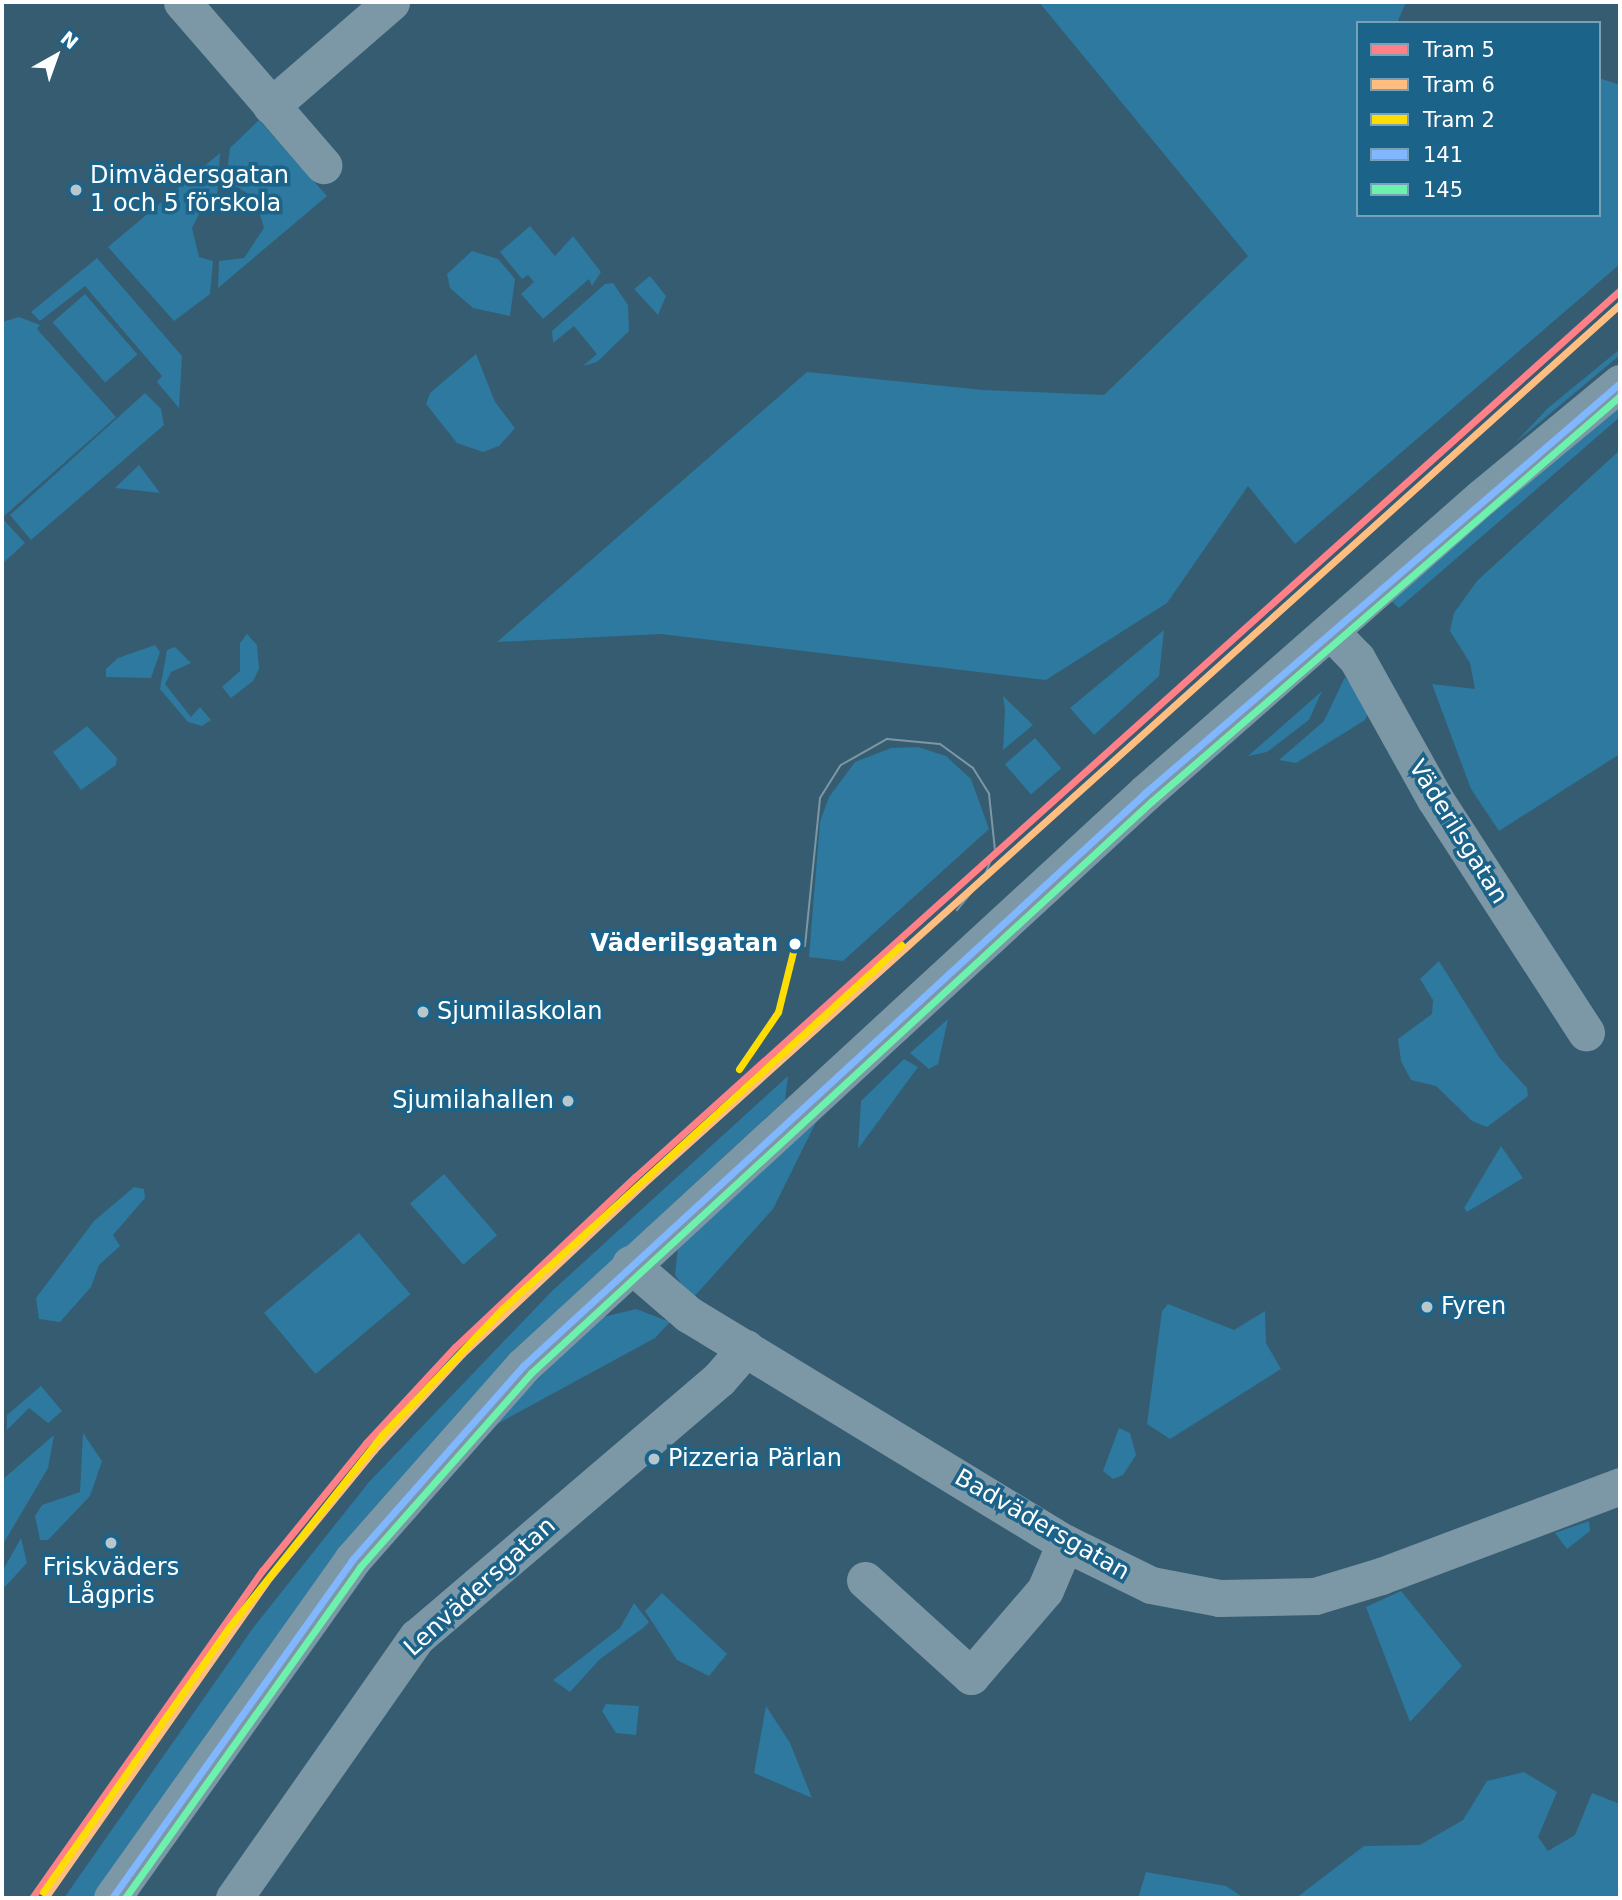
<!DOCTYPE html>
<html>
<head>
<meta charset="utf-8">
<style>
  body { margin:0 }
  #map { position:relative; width:1622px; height:1900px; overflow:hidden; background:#355c71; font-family:"DejaVu Sans",sans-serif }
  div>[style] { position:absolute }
  .green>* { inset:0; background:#2d799f; transform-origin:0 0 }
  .minor>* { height:37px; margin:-18.5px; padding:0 18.5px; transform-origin:18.5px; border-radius:18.5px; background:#7c98a6 }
  .tram>* { height:2px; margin:-1px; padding:0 1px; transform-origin:1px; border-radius:1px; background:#7d98a4 }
  .bus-1>* { height:7px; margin:-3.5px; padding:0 3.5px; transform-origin:3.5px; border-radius:3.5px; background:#80b7ff }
  .bus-2>* { height:7px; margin:-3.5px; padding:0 3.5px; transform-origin:3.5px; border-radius:3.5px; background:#6df2ae }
  .tram-1>* { height:7px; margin:-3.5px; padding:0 3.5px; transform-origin:3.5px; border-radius:3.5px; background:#ff8086 }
  .tram-2>* { height:7px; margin:-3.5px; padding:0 3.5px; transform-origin:3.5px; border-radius:3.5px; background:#ffbe80 }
  .tram-3>* { height:7px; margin:-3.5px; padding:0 3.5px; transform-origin:3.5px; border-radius:3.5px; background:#fddd04 }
  .dots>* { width:19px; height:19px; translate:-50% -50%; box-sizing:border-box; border:4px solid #1c638a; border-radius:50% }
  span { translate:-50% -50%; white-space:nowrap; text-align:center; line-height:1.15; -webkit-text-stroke:7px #1c638a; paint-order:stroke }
  .poi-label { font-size:24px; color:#fff }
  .left { translate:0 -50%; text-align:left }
  .right { translate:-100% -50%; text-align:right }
  .street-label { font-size:24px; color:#fff }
  .stop-label { font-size:24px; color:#fff; font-weight:700 }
  .frame { position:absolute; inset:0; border:4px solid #fff; pointer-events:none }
  .legend { position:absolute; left:1356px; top:21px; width:245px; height:196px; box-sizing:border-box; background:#1c638a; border:2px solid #77a1b9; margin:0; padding:9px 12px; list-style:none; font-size:21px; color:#fff }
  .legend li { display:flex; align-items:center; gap:14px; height:35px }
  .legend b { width:35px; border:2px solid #77a1b9 }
  .north { position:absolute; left:21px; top:21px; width:70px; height:70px; -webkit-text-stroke:5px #1c638a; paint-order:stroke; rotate:40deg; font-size:19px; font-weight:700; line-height:28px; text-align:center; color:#fff }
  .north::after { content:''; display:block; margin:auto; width:24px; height:32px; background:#fff; clip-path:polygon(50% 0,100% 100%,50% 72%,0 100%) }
</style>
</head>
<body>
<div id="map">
  <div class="green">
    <i style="clip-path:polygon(1039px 2px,1406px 2px,1397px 23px,1358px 23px,1358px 215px,1599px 215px,1599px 78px,1620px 85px,1620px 264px,1295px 544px,1248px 486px,1167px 603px,1046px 680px,661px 634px,497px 642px,807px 372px,983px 390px,1104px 395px,1248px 256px)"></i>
    <i style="clip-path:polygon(259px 120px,327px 196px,218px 288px,219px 261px,244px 258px,264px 228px,255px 198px,226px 180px,230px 148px)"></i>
    <i style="clip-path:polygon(220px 153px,217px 198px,207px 199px,192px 228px,199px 257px,213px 261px,210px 294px,174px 321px,108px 247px)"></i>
    <i style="clip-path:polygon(530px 226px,555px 256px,573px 236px,601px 272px,592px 286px,589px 279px,543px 319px,521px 294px,534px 282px,528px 275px,522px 279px,500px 252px)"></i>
    <i style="clip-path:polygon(472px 251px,498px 259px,515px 279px,510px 316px,473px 308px,450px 288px,447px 274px)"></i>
    <i style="clip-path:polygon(97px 258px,182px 356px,179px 408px,157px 382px,162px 376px,85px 286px,40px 321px,31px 312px)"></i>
    <i style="clip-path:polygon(650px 276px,666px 296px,658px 315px,634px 289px)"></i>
    <i style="clip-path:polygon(613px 283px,628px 305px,629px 331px,597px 362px,583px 366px,597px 354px,574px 326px,553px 343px,552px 331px,605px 284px)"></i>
    <i style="left:85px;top:294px;width:80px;height:43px;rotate:49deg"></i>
    <i style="clip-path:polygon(19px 317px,40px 325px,37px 329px,116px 417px,3px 517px,2px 322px)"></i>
    <i style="clip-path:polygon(1620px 349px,1620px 355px,1515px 443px,1548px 408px)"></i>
    <i style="clip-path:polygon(476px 354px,495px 402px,515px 428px,499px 446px,483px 452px,457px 443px,426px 404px,430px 393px)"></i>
    <i style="clip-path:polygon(145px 393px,161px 409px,164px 425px,31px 540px,10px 515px)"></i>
    <i style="clip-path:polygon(1620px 400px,1620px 417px,1399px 608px,1391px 601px)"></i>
    <i style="clip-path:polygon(1620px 450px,1620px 754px,1499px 831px,1471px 789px,1432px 684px,1475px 689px,1470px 663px,1450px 631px,1454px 613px,1477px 581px)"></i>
    <i style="clip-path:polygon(139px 465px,160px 493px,115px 488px)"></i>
    <i style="clip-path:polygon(2px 518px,25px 543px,2px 564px)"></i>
    <i style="clip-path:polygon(1164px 630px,1159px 676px,1094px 735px,1070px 708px)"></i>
    <i style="clip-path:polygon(247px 634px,257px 645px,259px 669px,253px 681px,231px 698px,222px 687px,240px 671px,240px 643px)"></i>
    <i style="clip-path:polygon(155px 645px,160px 652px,151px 678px,106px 677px,106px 669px,118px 658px)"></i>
    <i style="clip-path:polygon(175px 647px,191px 663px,171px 672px,165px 684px,191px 717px,200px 707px,211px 720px,202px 726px,188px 722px,160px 689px,167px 650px)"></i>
    <i style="clip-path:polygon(1345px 677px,1370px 709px,1365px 720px,1296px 763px,1279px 760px,1324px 721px)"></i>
    <i style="clip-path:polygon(1322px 691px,1309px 720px,1267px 752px,1248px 756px)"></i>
    <i style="clip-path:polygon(1003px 696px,1033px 725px,1003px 750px,1005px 709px)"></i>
    <i style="clip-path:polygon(87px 726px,117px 758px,116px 765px,81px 790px,53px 752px)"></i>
    <i style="left:1035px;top:738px;width:40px;height:40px;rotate:49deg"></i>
    <i style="clip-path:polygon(918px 747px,946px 756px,971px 779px,989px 829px,843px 961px,809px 957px,820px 822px,829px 797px,855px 762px,891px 748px)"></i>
    <i style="clip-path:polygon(1439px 961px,1499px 1057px,1527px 1088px,1528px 1096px,1487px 1127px,1472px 1121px,1436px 1086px,1411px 1080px,1401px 1061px,1398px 1039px,1432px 1014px,1433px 1000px,1420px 979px)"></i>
    <i style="clip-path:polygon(948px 1019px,938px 1064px,929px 1069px,910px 1053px)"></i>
    <i style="clip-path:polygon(904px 1059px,918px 1067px,858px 1149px,861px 1101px)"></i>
    <i style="clip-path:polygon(788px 1076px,785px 1100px,652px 1223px,92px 1898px,64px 1898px,253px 1628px,369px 1482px,552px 1291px)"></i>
    <i style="clip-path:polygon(818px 1118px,773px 1209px,692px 1299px,675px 1275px,678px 1247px)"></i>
    <i style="clip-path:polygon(1501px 1146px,1523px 1178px,1467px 1212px,1464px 1208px)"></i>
    <i style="left:444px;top:1174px;width:81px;height:45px;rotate:49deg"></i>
    <i style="clip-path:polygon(134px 1187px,144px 1189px,145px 1198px,113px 1235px,120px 1246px,99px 1265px,91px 1287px,60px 1322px,39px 1319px,36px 1298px,94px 1221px)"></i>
    <i style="left:359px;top:1233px;width:80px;height:124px;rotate:50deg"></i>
    <i style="clip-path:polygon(1168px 1304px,1234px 1330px,1265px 1311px,1266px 1343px,1281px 1369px,1170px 1439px,1147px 1424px,1162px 1311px)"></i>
    <i style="clip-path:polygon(636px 1309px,670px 1322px,655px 1338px,488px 1429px,599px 1318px)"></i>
    <i style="clip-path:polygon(41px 1386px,62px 1411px,48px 1423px,29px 1408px,7px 1430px,7px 1415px)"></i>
    <i style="clip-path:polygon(1119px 1428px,1130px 1433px,1136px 1455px,1123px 1475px,1113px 1479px,1103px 1471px)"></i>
    <i style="clip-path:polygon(83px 1433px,102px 1461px,90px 1496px,48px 1540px,40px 1540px,35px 1516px,42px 1505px,80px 1492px)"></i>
    <i style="clip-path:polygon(54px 1435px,48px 1468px,2px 1546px,2px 1480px)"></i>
    <i style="clip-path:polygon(1589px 1521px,1590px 1531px,1567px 1549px,1555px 1533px)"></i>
    <i style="clip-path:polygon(21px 1538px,27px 1563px,2px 1590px,2px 1572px)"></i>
    <i style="clip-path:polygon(1401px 1591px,1462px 1666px,1410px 1722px,1366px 1607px)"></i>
    <i style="clip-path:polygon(662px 1593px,727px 1654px,709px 1676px,677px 1660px,645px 1611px)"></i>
    <i style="clip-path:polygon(634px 1603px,649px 1622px,643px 1628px,600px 1659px,570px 1692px,553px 1680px,620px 1628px)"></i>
    <i style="clip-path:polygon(606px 1704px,639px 1706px,636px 1735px,616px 1733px,602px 1711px)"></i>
    <i style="clip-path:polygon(766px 1706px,790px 1743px,812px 1798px,754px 1773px)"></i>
    <i style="clip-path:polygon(1524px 1772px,1557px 1792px,1538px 1837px,1548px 1851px,1575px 1835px,1592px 1793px,1620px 1804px,1620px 1898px,1296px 1898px,1364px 1846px,1420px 1845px,1463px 1820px,1487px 1781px)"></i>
    <i style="clip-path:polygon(1146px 1872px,1226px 1886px,1244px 1898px,1138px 1898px)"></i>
  </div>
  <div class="minor">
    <i style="left:182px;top:2px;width:216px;rotate:49.1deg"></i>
    <i style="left:271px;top:106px;width:159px;rotate:-40.9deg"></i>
    <i style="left:1332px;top:633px;width:36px;rotate:46deg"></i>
    <i style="left:1357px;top:659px;width:160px;rotate:60.9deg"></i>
    <i style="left:1435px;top:799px;width:278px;rotate:57.1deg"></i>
    <i style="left:630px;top:1264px;width:77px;rotate:40.8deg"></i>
    <i style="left:688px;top:1314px;width:441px;rotate:31.3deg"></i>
    <i style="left:1065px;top:1543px;width:96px;rotate:26deg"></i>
    <i style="left:1151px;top:1585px;width:69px;rotate:10.8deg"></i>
    <i style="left:1219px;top:1598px;width:96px;rotate:-1.2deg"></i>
    <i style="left:1315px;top:1596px;width:69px;rotate:-16.9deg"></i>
    <i style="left:1381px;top:1576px;width:255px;rotate:-20.6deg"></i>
    <i style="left:865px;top:1580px;width:143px;rotate:42.2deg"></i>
    <i style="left:971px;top:1676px;width:113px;rotate:-49.3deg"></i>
    <i style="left:1045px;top:1590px;width:51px;rotate:-66.9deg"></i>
    <i style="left:112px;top:1898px;width:415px;rotate:-54.6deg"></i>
    <i style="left:352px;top:1560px;width:259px;rotate:-48.6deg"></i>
    <i style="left:523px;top:1366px;width:846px;rotate:-42.65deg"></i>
    <i style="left:1145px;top:793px;width:449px;rotate:-41.3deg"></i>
    <i style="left:1482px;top:497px;width:179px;rotate:-39.6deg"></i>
    <i style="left:234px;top:1898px;width:319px;rotate:-55deg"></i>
    <i style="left:417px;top:1637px;width:397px;rotate:-40.5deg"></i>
    <i style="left:719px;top:1379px;width:41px;rotate:-48.9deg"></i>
  </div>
  <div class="tram">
    <i style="left:805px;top:946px;width:149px;rotate:-84.2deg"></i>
    <i style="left:820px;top:798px;width:39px;rotate:-58deg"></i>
    <i style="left:841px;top:765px;width:53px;rotate:-29.5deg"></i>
    <i style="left:887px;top:739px;width:53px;rotate:5.4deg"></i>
    <i style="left:940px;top:744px;width:41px;rotate:36deg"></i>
    <i style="left:973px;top:768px;width:31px;rotate:58deg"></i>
    <i style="left:989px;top:794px;width:56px;rotate:83.9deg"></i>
    <i style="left:995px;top:850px;width:29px;rotate:112deg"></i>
    <i style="left:984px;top:877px;width:43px;rotate:129.3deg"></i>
  </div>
  <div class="bus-1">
    <i style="left:112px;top:1898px;width:415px;rotate:-54.6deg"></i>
    <i style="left:352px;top:1560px;width:259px;rotate:-48.6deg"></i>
    <i style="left:523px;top:1366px;width:846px;rotate:-42.65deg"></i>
    <i style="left:1145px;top:793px;width:627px;rotate:-40.8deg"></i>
  </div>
  <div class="bus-2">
    <i style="left:125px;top:1898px;width:406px;rotate:-54.6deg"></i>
    <i style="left:360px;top:1567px;width:259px;rotate:-48.6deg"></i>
    <i style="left:531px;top:1373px;width:844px;rotate:-42.65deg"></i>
    <i style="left:1152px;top:801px;width:619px;rotate:-40.87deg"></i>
  </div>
  <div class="tram-1">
    <i style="left:32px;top:1898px;width:400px;rotate:-54.9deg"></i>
    <i style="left:262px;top:1571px;width:165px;rotate:-50.9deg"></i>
    <i style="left:366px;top:1443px;width:131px;rotate:-47.2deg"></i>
    <i style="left:455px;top:1347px;width:248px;rotate:-43.4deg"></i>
    <i style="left:635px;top:1177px;width:1326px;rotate:-42deg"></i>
  </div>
  <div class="tram-2">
    <i style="left:45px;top:1898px;width:392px;rotate:-55deg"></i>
    <i style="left:270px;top:1577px;width:164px;rotate:-50.7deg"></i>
    <i style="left:374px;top:1450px;width:130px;rotate:-47.5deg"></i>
    <i style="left:462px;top:1354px;width:247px;rotate:-43.2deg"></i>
    <i style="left:642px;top:1185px;width:1316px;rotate:-42.01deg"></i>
  </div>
  <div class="tram-3">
    <i style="left:739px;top:1069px;width:69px;rotate:-55.6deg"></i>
    <i style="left:778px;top:1012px;width:70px;rotate:-76deg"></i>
    <i style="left:43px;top:1892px;width:325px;rotate:-54.9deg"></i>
    <i style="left:230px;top:1626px;width:244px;rotate:-51.5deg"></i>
    <i style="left:382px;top:1435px;width:175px;rotate:-46.4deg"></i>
    <i style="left:503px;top:1308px;width:539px;rotate:-42.37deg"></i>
  </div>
  <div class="dots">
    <i style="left:76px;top:190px;background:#b8c6cd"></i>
    <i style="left:795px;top:944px;background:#fff"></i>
    <i style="left:423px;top:1012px;background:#b8c6cd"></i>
    <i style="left:568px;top:1101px;background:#b8c6cd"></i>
    <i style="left:1427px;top:1307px;background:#b8c6cd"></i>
    <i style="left:654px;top:1459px;background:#b8c6cd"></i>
    <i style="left:111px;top:1543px;background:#b8c6cd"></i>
  </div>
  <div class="poi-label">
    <span class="left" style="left:90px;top:190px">Dimvädersgatan<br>1 och 5 förskola</span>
    <span class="left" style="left:437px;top:1012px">Sjumilaskolan</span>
    <span class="right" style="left:554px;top:1101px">Sjumilahallen</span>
    <span class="left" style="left:1441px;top:1307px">Fyren</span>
    <span class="left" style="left:668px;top:1459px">Pizzeria Pärlan</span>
    <span style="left:111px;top:1582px">Friskväders<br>Lågpris</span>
  </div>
  <div class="street-label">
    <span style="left:1458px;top:832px;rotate:58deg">Väderilsgatan</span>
    <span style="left:1042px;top:1525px;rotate:30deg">Badvädersgatan</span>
    <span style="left:480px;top:1587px;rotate:-42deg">Lenvädersgatan</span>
  </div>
  <div class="stop-label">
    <span class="right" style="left:778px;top:944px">Väderilsgatan</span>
  </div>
  <div class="frame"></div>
  <ul class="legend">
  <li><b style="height:9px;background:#ff8086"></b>Tram 5</li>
  <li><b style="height:9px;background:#ffbe80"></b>Tram 6</li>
  <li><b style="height:9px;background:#fddd04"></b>Tram 2</li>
  <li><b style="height:9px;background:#80b7ff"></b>141</li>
  <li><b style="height:9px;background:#6df2ae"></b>145</li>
  </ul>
  <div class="north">N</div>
</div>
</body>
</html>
